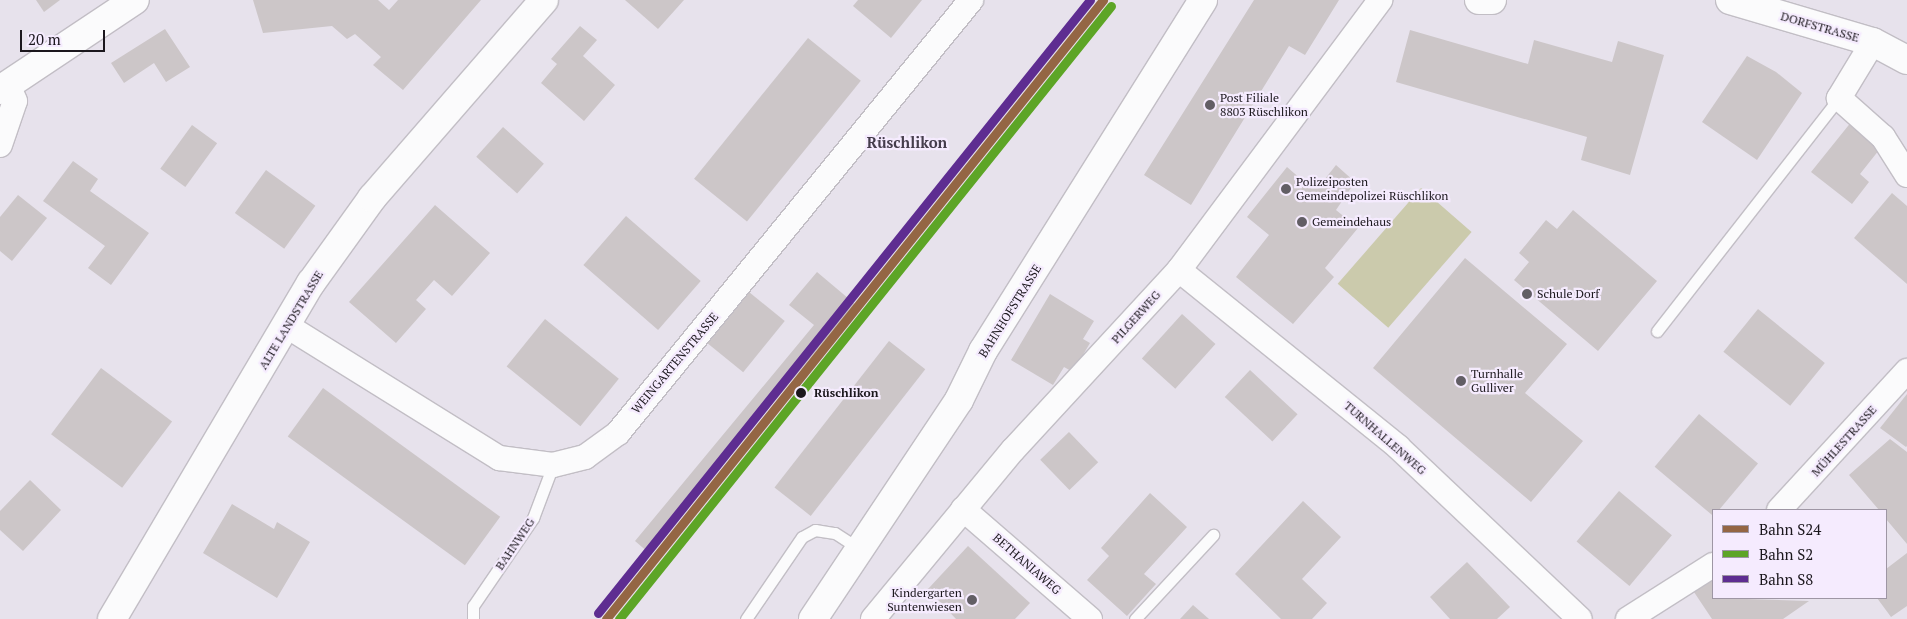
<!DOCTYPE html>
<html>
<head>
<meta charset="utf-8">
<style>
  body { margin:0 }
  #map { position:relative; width:1907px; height:619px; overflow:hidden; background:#e7e2ec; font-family:"PT Serif",serif }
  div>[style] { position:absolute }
  .green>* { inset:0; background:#cbcaac; transform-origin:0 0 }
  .building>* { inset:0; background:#ccc6c8; transform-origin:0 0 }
  .roads { filter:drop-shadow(1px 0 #c2bec5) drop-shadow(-1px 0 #c2bec5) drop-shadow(0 1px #c2bec5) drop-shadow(0 -1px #c2bec5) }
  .service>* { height:11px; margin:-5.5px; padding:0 5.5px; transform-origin:5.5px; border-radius:5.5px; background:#fbfbfc }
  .minor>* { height:24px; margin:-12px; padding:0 12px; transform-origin:12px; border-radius:12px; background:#fbfbfc }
  .tertiary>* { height:28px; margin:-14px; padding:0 14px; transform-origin:14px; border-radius:14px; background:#fbfbfc }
  .secondary>* { height:28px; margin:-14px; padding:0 14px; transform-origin:14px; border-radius:14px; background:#fbfbfc }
  .rail-1>* { height:9px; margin:-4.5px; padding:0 4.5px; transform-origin:4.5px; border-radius:4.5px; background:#946644 }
  .rail-2>* { height:9px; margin:-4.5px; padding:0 4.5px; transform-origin:4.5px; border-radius:4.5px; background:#5da526 }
  .rail-3>* { height:9px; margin:-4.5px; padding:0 4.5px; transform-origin:4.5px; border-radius:4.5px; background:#5e2d91 }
  .dots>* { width:14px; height:14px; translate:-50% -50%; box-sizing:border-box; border:2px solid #f5ebfe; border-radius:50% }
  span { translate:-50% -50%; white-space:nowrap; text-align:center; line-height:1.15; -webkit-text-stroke:4.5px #f5ebfe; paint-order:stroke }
  .street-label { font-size:12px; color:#1b171d }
  .poi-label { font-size:12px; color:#1b171d }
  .left { translate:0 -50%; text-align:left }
  .right { translate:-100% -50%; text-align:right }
  .stop-label { font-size:12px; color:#1b171d; font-weight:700 }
  .quarter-label { font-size:15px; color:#453d4c; font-weight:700 }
  .legend { position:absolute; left:1712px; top:509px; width:175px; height:90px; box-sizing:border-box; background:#f5ebfe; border:1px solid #9e96a4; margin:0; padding:6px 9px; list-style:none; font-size:15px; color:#1b171d }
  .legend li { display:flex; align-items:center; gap:10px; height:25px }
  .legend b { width:25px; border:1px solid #9e96a4 }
  .scale { position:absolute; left:20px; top:30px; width:85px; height:22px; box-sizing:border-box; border:2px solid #1b171d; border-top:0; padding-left:6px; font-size:15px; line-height:18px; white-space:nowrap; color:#1b171d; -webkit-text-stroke:4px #f5ebfe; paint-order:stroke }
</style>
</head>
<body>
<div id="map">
  <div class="green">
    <i style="left:1421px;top:188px;width:67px;height:127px;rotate:41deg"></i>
  </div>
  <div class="building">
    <i style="clip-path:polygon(36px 0,60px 0,44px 12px)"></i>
    <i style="clip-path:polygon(253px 0,378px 0,389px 10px,398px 0,481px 0,403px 90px,373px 65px,381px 57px,355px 34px,347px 39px,332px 26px,263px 33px)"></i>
    <i style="clip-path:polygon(625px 0,684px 0,658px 29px)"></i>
    <i style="clip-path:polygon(858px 0,922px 0,891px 38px,853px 6px)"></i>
    <i style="clip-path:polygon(1254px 0,1339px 0,1305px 55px,1289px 46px,1191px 205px,1144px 175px)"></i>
    <i style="clip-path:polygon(580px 26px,597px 40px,583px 56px,615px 85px,584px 121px,541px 83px,557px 64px,551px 59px)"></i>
    <i style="clip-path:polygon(165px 29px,190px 67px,166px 82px,154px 63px,124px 83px,111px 63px)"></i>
    <i style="clip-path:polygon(1410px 30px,1528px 64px,1534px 40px,1612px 62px,1618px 41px,1664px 55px,1630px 175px,1581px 160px,1587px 137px,1396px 82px)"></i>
    <i style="left:808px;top:38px;width:68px;height:181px;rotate:39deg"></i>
    <i style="clip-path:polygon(1747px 56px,1776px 72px,1802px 93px,1757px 160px,1702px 122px)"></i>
    <i style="clip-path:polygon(1852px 121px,1883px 145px,1860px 174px,1869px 182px,1852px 204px,1811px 172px)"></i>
    <i style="left:192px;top:125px;width:31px;height:54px;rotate:36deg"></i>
    <i style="left:503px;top:127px;width:55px;height:40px;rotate:42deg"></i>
    <i style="clip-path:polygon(73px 161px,98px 179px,90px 191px,149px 233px,111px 285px,88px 268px,105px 246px,43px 201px)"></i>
    <i style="clip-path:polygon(1336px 165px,1355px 182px,1336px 210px,1358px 228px,1325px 268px,1334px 277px,1293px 324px,1236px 277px,1269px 235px,1247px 217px,1287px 167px,1309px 186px,1314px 179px,1321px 184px)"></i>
    <i style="left:266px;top:170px;width:61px;height:53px;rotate:36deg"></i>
    <i style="clip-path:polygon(1892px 193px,1907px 206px,1907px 284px,1854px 238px)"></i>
    <i style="clip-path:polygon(18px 195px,47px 218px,12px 261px,0 251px,0 217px)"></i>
    <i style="clip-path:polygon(435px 205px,490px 253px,452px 296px,434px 280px,416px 300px,426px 309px,396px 343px,349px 302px)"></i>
    <i style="clip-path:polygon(1573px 210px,1657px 281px,1598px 351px,1514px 280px,1529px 262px,1519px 253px,1546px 220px,1557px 229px)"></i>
    <i style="left:626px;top:216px;width:99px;height:65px;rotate:41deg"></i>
    <i style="clip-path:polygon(1465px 258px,1567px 344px,1525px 393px,1583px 441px,1531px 502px,1373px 368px)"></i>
    <i style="clip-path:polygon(817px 272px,855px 304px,649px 553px,635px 541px,814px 325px,789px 305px)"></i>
    <i style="left:749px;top:292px;width:46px;height:66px;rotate:39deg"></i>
    <i style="clip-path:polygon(1050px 294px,1094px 321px,1083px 339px,1090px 343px,1073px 372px,1064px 367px,1053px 385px,1011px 360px)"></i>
    <i style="left:1758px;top:309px;width:86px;height:55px;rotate:39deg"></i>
    <i style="left:1182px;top:314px;width:45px;height:60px;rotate:42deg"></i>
    <i style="left:545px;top:319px;width:95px;height:61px;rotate:39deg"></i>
    <i style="left:889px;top:341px;width:46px;height:186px;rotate:38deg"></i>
    <i style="left:101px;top:368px;width:89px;height:83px;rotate:37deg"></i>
    <i style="left:1250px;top:370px;width:65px;height:37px;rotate:43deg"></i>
    <i style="left:323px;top:388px;width:219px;height:60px;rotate:36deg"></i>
    <i style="clip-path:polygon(1907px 394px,1907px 446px,1906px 447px,1880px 428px)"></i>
    <i style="left:1699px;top:414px;width:77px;height:69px;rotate:40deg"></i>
    <i style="left:1069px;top:432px;width:42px;height:40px;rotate:46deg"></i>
    <i style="clip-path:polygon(1890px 439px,1907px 452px,1907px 544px,1886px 519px,1886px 510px,1879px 510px,1849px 475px)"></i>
    <i style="clip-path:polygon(30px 480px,61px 510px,23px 551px,0 530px,0 511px)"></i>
    <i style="left:1619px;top:491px;width:69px;height:66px;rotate:40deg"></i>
    <i style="clip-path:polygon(1150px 493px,1187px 527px,1144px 574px,1156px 584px,1127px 616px,1087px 580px,1109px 556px,1101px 548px)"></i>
    <i style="clip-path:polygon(1303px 501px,1341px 537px,1302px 579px,1327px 603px,1312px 619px,1281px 619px,1235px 574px)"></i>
    <i style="clip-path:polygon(232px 504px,274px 529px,277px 522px,310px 542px,277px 598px,203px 553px)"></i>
    <i style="clip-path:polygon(968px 546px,1030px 603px,1015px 619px,956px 619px,928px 589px)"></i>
    <i style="clip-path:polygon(1907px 553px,1907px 606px,1891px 617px,1877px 598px,1886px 598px,1886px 569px)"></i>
    <i style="clip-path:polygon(1467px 562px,1510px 607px,1497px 619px,1450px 619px,1430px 597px)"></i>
    <i style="clip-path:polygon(1713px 579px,1713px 598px,1809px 601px,1783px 619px,1712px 619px,1694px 592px)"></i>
    <i style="clip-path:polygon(1193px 605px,1209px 619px,1180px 619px)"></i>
  </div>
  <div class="roads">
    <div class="service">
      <i style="left:1657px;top:331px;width:296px;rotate:-52deg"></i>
      <i style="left:473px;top:619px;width:13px;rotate:-90deg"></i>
      <i style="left:473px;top:606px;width:107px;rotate:-55.7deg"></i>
      <i style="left:533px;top:518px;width:57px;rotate:-69.3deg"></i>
      <i style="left:746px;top:619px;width:99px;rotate:-55.7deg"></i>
      <i style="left:802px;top:537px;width:15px;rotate:-28deg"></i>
      <i style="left:815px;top:530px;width:20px;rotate:9deg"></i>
      <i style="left:835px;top:533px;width:30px;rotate:33deg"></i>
      <i style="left:1135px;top:619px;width:115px;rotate:-47.1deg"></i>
    </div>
    <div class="minor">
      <i style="left:1873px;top:42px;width:66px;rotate:121.3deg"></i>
      <i style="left:1839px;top:98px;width:59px;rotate:41.6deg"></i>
      <i style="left:1883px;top:137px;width:45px;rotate:57.7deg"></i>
      <i style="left:0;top:145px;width:46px;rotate:-71.2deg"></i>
      <i style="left:15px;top:101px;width:17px;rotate:-114deg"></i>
      <i style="left:1179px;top:270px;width:282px;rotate:38.9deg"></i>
      <i style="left:1398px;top:447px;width:250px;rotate:43.4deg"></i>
      <i style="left:287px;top:326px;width:250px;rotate:31.9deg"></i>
      <i style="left:499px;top:458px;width:54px;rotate:7.4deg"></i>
      <i style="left:553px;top:465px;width:33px;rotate:-14deg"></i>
      <i style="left:585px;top:457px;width:41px;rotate:-36deg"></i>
      <i style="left:618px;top:433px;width:559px;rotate:-50.81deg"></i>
      <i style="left:963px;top:509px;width:168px;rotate:40.9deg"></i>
      <i style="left:1779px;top:510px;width:189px;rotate:-47.4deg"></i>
      <i style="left:873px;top:619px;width:219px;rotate:-50.4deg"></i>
      <i style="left:1013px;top:450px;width:245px;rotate:-47.3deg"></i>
      <i style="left:1179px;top:270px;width:337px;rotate:-53.3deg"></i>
      <i style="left:1628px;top:619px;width:101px;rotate:-32.4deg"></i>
    </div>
    <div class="tertiary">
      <i style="left:1479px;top:0;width:13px"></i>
      <i style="left:1730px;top:0;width:149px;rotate:16.4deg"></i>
      <i style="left:1873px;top:42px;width:38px;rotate:28deg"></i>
      <i style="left:813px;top:619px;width:263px;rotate:-56.3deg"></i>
      <i style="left:959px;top:400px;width:55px;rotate:-63.9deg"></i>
      <i style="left:983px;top:351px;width:414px;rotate:-57.9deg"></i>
    </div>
    <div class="secondary">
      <i style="left:0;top:90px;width:162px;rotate:-33.7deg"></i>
      <i style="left:112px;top:619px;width:391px;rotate:-59.4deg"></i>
      <i style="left:311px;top:283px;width:105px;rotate:-54.3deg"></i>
      <i style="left:372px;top:198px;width:262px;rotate:-49deg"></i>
    </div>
  </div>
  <div class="rail-1">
    <i style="left:606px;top:619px;width:794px;rotate:-51.24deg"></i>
  </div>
  <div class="rail-2">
    <i style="left:619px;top:619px;width:786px;rotate:-51.25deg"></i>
  </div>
  <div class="rail-3">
    <i style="left:598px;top:613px;width:786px;rotate:-51.25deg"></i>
  </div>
  <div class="dots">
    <i style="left:1210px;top:105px;background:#625e65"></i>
    <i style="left:1286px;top:189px;background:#625e65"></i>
    <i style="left:1302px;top:222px;background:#625e65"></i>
    <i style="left:1527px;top:294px;background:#625e65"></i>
    <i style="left:1461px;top:381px;background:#625e65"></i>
    <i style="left:801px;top:393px;background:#1b171d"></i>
    <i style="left:972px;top:600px;background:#625e65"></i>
  </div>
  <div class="street-label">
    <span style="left:1820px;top:27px;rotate:16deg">DORFSTRASSE</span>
    <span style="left:1010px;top:311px;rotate:-58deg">BAHNHOFSTRASSE</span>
    <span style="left:1136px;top:317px;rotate:-48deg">PILGERWEG</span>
    <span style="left:291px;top:320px;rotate:-59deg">ALTE LANDSTRASSE</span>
    <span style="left:675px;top:363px;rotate:-50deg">WEINGARTENSTRASSE</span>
    <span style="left:1385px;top:438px;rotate:41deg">TURNHALLENWEG</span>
    <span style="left:1844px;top:441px;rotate:-48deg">MÜHLESTRASSE</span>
    <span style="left:515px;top:544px;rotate:-56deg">BAHNWEG</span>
    <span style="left:1027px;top:564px;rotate:41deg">BETHANIAWEG</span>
  </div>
  <div class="poi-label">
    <span class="left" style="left:1220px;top:105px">Post Filiale<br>8803 Rüschlikon</span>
    <span class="left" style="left:1296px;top:189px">Polizeiposten<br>Gemeindepolizei Rüschlikon</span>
    <span class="left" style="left:1312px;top:222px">Gemeindehaus</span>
    <span class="left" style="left:1537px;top:294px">Schule Dorf</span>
    <span class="left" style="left:1471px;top:381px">Turnhalle<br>Gulliver</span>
    <span class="right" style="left:962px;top:600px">Kindergarten<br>Suntenwiesen</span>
  </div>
  <div class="stop-label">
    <span class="left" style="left:814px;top:393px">Rüschlikon</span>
  </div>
  <div class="quarter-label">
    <span style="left:907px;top:143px">Rüschlikon</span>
  </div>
  <ul class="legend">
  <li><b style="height:6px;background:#946644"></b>Bahn S24</li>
  <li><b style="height:6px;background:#5da526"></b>Bahn S2</li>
  <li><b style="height:6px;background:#5e2d91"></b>Bahn S8</li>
  </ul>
  <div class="scale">20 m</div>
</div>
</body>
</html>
